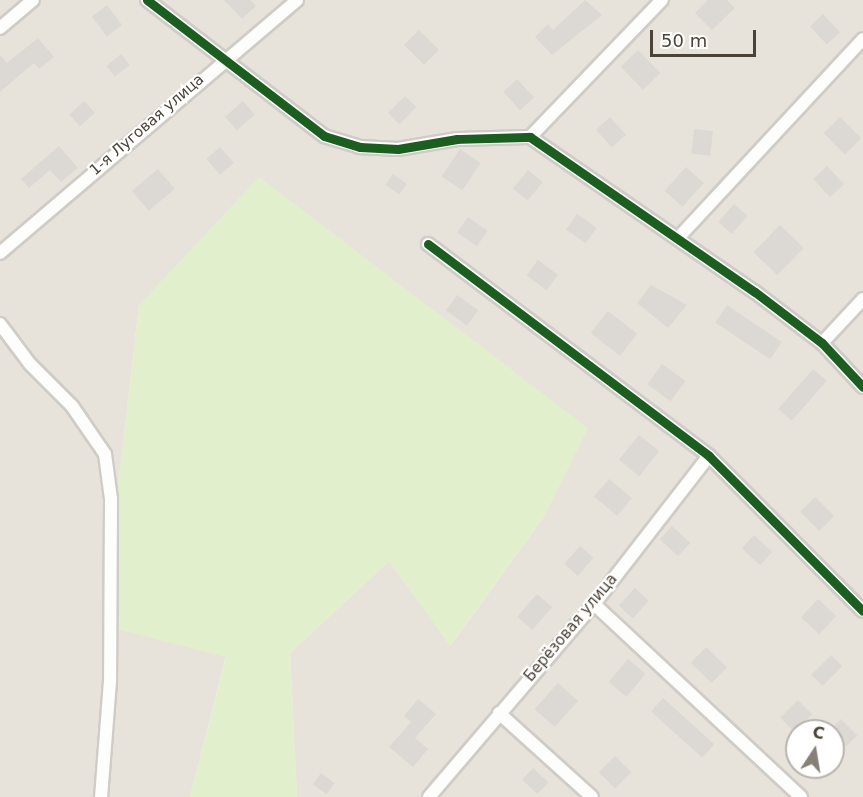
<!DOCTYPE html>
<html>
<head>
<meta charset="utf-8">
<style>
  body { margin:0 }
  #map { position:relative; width:863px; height:797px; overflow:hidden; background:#f3f1ed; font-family:"DejaVu Sans",sans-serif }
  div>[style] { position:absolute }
  .residential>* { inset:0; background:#e8e3da }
  .green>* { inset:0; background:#e2efcc }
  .building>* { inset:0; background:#dcd8d3; transform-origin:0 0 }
  .roads { filter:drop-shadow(2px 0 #cfccc7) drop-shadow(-2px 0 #cfccc7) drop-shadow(0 2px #cfccc7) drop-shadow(0 -2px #cfccc7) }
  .minor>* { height:12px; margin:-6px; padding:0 6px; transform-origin:6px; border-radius:6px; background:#fdfdfc }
  .cycleway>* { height:9px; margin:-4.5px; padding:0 4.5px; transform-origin:4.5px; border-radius:4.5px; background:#1b5e20 }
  span { translate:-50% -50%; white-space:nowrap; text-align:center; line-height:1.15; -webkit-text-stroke:4.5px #fff; paint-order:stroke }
  .street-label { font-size:15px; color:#4b4337 }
  .north { position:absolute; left:785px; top:719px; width:60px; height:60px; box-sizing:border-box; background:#fff; border:2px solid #b7b4af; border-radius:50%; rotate:12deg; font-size:16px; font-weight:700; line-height:24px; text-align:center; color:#4b4337 }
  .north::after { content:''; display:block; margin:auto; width:21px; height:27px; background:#868077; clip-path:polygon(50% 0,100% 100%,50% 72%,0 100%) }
  .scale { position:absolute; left:650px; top:30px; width:106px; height:27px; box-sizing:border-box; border:3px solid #4b4337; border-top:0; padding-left:8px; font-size:18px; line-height:21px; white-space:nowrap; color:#4b4337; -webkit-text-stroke:4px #fff; paint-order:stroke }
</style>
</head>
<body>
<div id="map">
  <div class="residential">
    <i style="clip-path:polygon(evenodd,0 0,863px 0,863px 797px,297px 797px,290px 653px,389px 561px,451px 645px,545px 515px,139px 305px,102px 625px,226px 656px,190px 797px,0 797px,0 0,797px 731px,833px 731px,833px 767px,797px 767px,797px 731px)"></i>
  </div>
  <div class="green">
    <i style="clip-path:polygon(259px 177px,588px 428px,545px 515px,450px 646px,389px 561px,290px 653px,297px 797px,190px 797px,226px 657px,102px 625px,139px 305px)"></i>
  </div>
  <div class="building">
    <i style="clip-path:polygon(224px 0,250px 0,256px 6px,242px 19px)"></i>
    <i style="clip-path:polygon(585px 0,602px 15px,552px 55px,535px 37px,548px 24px,553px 30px)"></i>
    <i style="clip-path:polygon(708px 0,727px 0,735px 8px,712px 30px,695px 13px)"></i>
    <i style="left:107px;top:5px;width:25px;height:19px;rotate:53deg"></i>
    <i style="left:823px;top:14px;width:25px;height:18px;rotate:47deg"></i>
    <i style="left:419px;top:30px;width:28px;height:21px;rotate:45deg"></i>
    <i style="clip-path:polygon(38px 38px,54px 57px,39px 69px,34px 63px,0 92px,0 55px,7px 63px)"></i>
    <i style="left:638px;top:50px;width:32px;height:24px;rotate:46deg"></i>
    <i style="left:121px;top:54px;width:14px;height:19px;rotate:51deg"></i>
    <i style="left:517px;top:79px;width:25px;height:19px;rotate:47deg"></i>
    <i style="left:405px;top:96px;width:16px;height:24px;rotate:45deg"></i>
    <i style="left:84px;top:101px;width:16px;height:20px;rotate:47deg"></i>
    <i style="left:243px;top:101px;width:18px;height:24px;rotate:49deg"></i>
    <i style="left:610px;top:117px;width:24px;height:19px;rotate:48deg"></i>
    <i style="left:840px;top:117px;width:30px;height:23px;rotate:45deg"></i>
    <i style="left:694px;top:129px;width:19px;height:25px;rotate:6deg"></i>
    <i style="clip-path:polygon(59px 146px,78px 168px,61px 182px,50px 170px,29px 188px,21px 179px)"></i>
    <i style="left:220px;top:147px;width:21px;height:18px;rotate:49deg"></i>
    <i style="left:460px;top:149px;width:25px;height:33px;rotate:34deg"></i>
    <i style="left:827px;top:166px;width:25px;height:19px;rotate:47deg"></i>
    <i style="left:686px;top:167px;width:24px;height:32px;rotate:42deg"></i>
    <i style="left:158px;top:169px;width:26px;height:34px;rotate:50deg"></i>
    <i style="left:528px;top:170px;width:19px;height:24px;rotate:39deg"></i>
    <i style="left:393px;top:174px;width:17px;height:13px;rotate:36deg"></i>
    <i style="left:734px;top:204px;width:18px;height:24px;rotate:41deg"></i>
    <i style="left:577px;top:214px;width:24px;height:19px;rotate:35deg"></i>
    <i style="left:468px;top:217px;width:24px;height:19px;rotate:35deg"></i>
    <i style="left:780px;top:225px;width:33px;height:38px;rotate:44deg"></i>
    <i style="left:538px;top:260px;width:25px;height:19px;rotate:37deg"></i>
    <i style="clip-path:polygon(651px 285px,687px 305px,668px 328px,637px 303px)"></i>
    <i style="left:457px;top:295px;width:26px;height:19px;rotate:36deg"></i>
    <i style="left:727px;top:305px;width:66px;height:21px;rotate:34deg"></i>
    <i style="left:608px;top:311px;width:37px;height:28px;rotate:38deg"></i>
    <i style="left:662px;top:364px;width:29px;height:25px;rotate:36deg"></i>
    <i style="left:813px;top:369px;width:18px;height:53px;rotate:41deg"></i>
    <i style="left:639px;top:435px;width:26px;height:32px;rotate:39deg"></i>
    <i style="left:609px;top:479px;width:30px;height:23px;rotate:40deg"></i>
    <i style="left:815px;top:497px;width:27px;height:21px;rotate:45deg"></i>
    <i style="left:672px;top:526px;width:25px;height:18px;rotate:43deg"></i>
    <i style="left:754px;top:535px;width:25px;height:18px;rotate:43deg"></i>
    <i style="left:580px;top:546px;width:18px;height:24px;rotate:41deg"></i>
    <i style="left:635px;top:588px;width:19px;height:24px;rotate:43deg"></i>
    <i style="left:537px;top:594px;width:20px;height:30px;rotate:41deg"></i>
    <i style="left:818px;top:599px;width:25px;height:25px;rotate:43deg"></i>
    <i style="left:706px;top:647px;width:29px;height:22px;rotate:44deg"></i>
    <i style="left:831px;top:655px;width:16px;height:28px;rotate:45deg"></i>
    <i style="left:628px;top:659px;width:23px;height:30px;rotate:40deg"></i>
    <i style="left:558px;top:683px;width:27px;height:35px;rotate:42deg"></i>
    <i style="left:663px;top:698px;width:69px;height:18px;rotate:42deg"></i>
    <i style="clip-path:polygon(418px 699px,436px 714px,415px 738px,428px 749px,413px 767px,389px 747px,411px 722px,404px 716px)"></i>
    <i style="left:798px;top:700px;width:20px;height:25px;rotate:45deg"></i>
    <i style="left:841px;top:719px;width:23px;height:16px;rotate:45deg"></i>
    <i style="left:615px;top:756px;width:23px;height:23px;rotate:45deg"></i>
    <i style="left:533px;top:768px;width:21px;height:16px;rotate:43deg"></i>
    <i style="left:321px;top:773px;width:17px;height:14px;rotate:36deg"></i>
  </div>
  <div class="roads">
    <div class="minor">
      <i style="left:147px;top:0;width:223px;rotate:37.5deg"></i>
      <i style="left:324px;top:136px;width:38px;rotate:17deg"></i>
      <i style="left:360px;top:147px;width:38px;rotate:3deg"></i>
      <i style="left:398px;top:149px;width:60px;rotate:-9.6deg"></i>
      <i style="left:457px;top:139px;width:73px;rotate:-1.6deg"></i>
      <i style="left:530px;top:137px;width:273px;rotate:34.6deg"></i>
      <i style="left:755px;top:292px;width:84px;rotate:37.3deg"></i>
      <i style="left:822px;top:343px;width:60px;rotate:47deg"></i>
      <i style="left:0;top:28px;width:43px;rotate:-40.3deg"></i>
      <i style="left:530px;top:137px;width:190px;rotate:-46.1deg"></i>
      <i style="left:679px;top:237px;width:270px;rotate:-47.1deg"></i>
      <i style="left:428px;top:244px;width:352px;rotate:37deg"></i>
      <i style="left:709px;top:456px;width:218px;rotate:45.2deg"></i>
      <i style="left:0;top:253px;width:390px;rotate:-40.4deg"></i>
      <i style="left:0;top:324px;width:50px;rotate:53.1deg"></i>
      <i style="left:30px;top:364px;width:59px;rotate:45deg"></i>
      <i style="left:72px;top:406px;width:58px;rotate:55.5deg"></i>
      <i style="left:105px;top:454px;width:45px;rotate:82.4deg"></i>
      <i style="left:111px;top:499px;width:182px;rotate:90.3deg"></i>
      <i style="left:110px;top:681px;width:116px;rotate:94.4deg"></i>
      <i style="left:822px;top:343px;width:60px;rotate:-47deg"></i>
      <i style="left:594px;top:604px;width:283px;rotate:43deg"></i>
      <i style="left:499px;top:713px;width:125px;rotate:42.1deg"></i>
      <i style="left:429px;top:797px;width:254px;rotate:-49.5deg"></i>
      <i style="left:594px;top:604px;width:187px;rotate:-52.2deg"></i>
    </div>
  </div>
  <div class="cycleway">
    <i style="left:147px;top:0;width:223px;rotate:37.5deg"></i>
    <i style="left:324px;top:136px;width:38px;rotate:17deg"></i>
    <i style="left:360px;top:147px;width:38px;rotate:3deg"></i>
    <i style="left:398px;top:149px;width:60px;rotate:-9.6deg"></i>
    <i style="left:457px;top:139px;width:73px;rotate:-1.6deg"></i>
    <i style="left:530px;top:137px;width:273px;rotate:34.6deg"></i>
    <i style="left:755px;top:292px;width:84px;rotate:37.3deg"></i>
    <i style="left:822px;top:343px;width:60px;rotate:47deg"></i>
    <i style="left:428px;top:244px;width:352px;rotate:37deg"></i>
    <i style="left:709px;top:456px;width:218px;rotate:45.2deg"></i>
  </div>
  <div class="street-label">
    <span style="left:147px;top:125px;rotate:-41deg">1-я Луговая улица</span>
    <span style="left:571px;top:628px;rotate:-50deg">Берёзовая улица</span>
  </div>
  <div class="north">С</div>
  <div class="scale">50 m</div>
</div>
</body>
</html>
